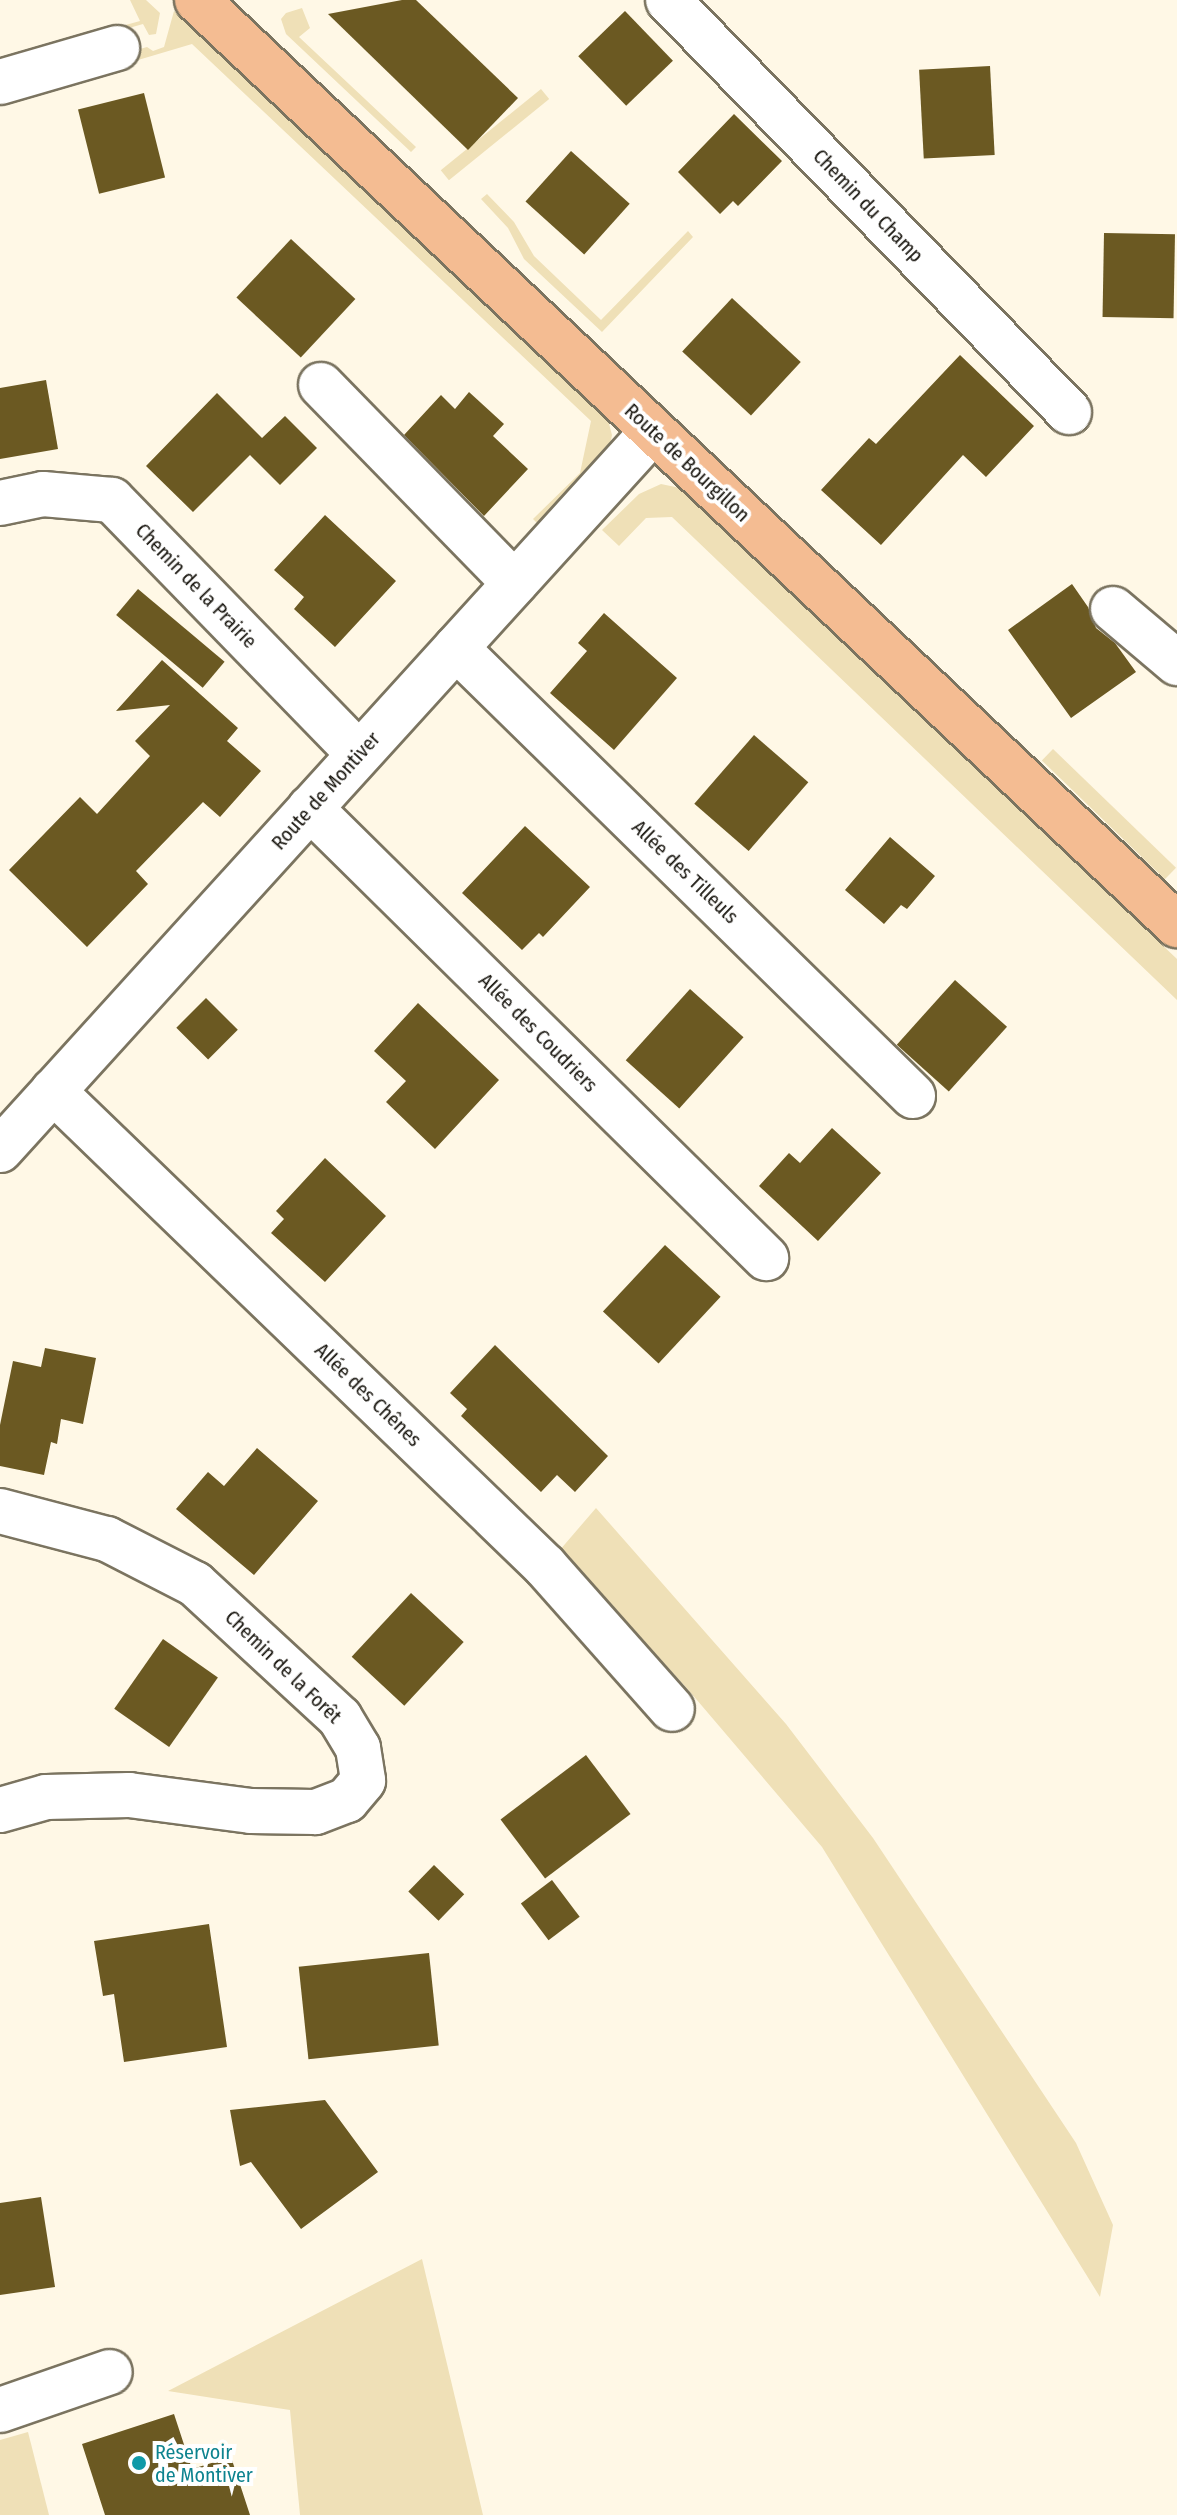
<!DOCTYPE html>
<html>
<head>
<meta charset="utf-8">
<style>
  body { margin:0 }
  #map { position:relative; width:1177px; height:2515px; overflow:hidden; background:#fff8e6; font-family:"Fira Sans Condensed",sans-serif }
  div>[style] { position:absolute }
  .green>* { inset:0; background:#efe0b7; transform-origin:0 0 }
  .building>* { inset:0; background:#6b5922; transform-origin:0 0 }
  .roads { filter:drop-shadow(2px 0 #7b7460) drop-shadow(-2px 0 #7b7460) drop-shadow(0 2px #7b7460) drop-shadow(0 -2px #7b7460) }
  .minor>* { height:44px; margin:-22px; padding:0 22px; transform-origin:22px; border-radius:22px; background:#fff }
  .major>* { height:44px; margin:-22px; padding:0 22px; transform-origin:22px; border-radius:22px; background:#f4bc92 }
  .dots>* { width:22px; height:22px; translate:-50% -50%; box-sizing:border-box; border:4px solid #fff; border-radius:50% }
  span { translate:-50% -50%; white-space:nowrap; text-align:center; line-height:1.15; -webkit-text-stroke:8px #fff; paint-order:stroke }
  .street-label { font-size:20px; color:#15120b }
  .culture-label { font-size:20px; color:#0d838f }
  .left { translate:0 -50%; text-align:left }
</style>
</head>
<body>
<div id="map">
  <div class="green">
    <i style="clip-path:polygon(130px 0,146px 0,160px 13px,156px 34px,149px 35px,143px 24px,0 65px,0 60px,140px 21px)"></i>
    <i style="clip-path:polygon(302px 8px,310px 28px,299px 37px,416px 147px,411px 152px,286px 34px,281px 19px,286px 13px)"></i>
    <i style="clip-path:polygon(174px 11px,608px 420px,612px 435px,609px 450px,541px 527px,533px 519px,580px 473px,591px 421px,192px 44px,128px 63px,126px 53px,147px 47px,153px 51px,164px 47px)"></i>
    <i style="left:541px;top:89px;width:13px;height:129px;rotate:51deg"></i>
    <i style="clip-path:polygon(487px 194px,514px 222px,534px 256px,601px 320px,688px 231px,693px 237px,602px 332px,524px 259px,508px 228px,481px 199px)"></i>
    <i style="clip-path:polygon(661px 484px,680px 488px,1177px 959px,1177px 1000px,672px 517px,646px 518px,619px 546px,602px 530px,639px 494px)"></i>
    <i style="left:1053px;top:749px;width:171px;height:16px;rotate:44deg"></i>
    <i style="clip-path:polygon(596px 1508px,786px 1724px,873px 1838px,1076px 2143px,1113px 2225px,1100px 2297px,822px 1847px,685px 1686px,559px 1551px)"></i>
    <i style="clip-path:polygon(422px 2259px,483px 2515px,300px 2515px,290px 2410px,168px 2391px)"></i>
    <i style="clip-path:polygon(28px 2432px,49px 2515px,0 2515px,0 2440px)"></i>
  </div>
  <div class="building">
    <i style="clip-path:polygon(402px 0,416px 0,518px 98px,468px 150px,328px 14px)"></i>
    <i style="left:625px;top:11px;width:69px;height:65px;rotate:46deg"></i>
    <i style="left:990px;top:66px;width:89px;height:71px;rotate:87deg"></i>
    <i style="left:144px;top:93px;width:87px;height:68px;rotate:76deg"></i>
    <i style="clip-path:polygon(734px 114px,782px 161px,738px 206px,733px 201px,720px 214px,678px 172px)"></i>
    <i style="left:571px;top:151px;width:79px;height:68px;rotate:42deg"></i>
    <i style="left:1104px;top:233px;width:71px;height:84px;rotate:1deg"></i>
    <i style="left:291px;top:239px;width:88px;height:80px;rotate:43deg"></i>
    <i style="left:732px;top:298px;width:94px;height:73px;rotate:43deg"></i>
    <i style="clip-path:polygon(960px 355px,1034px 426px,986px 477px,963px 455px,881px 545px,821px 490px,869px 438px,876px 444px)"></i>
    <i style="clip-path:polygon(46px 380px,58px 449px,0 459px,0 388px)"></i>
    <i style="clip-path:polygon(469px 392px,504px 424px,493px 436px,528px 469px,484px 516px,404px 435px,441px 395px,455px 409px)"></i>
    <i style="clip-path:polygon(217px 393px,262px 438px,285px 416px,317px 448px,280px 485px,250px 455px,193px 512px,146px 466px)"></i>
    <i style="clip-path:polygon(325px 515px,396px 581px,335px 647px,294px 609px,304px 597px,274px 570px)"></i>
    <i style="clip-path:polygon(1072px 584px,1088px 607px,1096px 628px,1115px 643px,1136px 672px,1071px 718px,1008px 630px)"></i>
    <i style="left:138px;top:589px;width:113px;height:34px;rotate:40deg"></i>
    <i style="clip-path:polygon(604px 613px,677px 678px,614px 750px,550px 693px,587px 651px,578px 643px)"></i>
    <i style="clip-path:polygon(162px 660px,238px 728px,227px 741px,261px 771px,220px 817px,203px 802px,136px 871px,148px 884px,87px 947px,9px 870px,80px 797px,97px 814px,150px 756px,135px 741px,170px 705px,116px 711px)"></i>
    <i style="left:754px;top:735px;width:72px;height:91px;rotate:41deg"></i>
    <i style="clip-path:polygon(525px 826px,590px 887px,543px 937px,539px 933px,522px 950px,462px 893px)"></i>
    <i style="clip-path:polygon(890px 837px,935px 876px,907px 909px,901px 905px,884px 924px,845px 890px)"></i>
    <i style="left:955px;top:980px;width:70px;height:87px;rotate:42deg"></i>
    <i style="left:690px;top:989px;width:72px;height:96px;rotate:42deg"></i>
    <i style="left:206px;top:998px;width:45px;height:42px;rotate:45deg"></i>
    <i style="clip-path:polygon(418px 1003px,499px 1080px,435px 1149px,386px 1102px,406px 1081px,374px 1051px)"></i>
    <i style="clip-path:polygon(832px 1128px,881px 1173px,818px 1241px,759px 1186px,789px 1153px,800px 1163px)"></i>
    <i style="clip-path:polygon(325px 1158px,386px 1216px,325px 1282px,271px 1233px,284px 1219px,276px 1211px)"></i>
    <i style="left:665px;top:1245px;width:76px;height:91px;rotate:43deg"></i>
    <i style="clip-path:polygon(495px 1345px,608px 1456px,575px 1492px,557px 1475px,541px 1492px,461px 1416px,467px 1409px,450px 1393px)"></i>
    <i style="clip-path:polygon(45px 1348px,96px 1358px,83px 1424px,61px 1419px,57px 1444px,51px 1442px,44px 1475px,0 1466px,0 1425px,13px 1361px,41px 1367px)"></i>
    <i style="clip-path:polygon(257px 1448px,318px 1501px,254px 1575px,176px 1509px,208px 1472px,224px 1486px)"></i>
    <i style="left:411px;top:1593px;width:72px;height:87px;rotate:43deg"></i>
    <i style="left:163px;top:1639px;width:67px;height:85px;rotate:35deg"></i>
    <i style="left:586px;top:1755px;width:74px;height:107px;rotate:53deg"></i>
    <i style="left:434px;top:1865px;width:42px;height:37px;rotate:44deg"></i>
    <i style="left:552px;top:1880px;width:46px;height:39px;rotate:53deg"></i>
    <i style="clip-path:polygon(209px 1924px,227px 2047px,124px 2062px,114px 1994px,103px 1996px,94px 1941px)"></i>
    <i style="left:429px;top:1953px;width:93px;height:131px;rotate:84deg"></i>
    <i style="clip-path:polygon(325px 2100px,378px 2172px,301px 2229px,251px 2162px,240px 2166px,230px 2110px)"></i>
    <i style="clip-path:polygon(41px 2197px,55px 2287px,0 2295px,0 2203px)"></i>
    <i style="clip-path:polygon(174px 2414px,192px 2469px,231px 2457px,250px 2515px,105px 2515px,82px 2444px)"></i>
  </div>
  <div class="roads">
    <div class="minor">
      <i style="left:668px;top:0;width:575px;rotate:45.78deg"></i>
      <i style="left:0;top:82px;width:122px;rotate:-16.2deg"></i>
      <i style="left:321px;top:385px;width:277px;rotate:45.7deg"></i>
      <i style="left:0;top:503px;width:44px;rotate:-11.8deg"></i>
      <i style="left:43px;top:494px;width:69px;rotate:5deg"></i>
      <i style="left:112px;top:500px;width:354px;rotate:45.8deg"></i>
      <i style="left:1113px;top:609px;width:84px;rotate:40.2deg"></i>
      <i style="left:456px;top:648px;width:640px;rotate:44.43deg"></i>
      <i style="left:310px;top:808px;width:641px;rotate:44.62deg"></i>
      <i style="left:53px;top:1091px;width:684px;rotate:43.99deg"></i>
      <i style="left:545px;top:1566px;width:191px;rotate:48.4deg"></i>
      <i style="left:0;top:1150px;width:971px;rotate:-47.75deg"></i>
      <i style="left:0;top:1511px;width:111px;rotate:14.7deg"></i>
      <i style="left:107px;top:1539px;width:99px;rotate:27.1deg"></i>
      <i style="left:195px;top:1584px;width:197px;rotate:42.7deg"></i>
      <i style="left:340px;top:1718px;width:35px;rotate:59deg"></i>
      <i style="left:358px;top:1748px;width:33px;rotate:81deg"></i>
      <i style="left:363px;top:1781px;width:25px;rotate:130deg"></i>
      <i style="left:347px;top:1800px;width:34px;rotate:159deg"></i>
      <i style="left:315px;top:1812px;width:64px;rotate:-179.1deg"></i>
      <i style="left:251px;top:1811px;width:123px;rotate:-172.5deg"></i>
      <i style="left:129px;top:1795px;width:83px;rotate:178.6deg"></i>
      <i style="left:46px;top:1797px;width:48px;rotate:164.2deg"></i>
      <i style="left:0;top:2410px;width:116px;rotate:-19.1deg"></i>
    </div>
    <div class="major">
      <i style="left:197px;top:0;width:1348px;rotate:43.35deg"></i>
    </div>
  </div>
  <div class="dots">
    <i style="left:139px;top:2463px;background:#0f9aa8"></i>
  </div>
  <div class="street-label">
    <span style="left:868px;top:206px;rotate:46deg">Chemin du Champ</span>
    <span style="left:687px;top:463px;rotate:43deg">Route de Bourgillon</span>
    <span style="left:196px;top:586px;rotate:46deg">Chemin de la Prairie</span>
    <span style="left:326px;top:791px;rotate:-48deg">Route de Montiver</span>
    <span style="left:685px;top:872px;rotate:44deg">Allée des Tilleuls</span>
    <span style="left:538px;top:1033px;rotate:45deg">Allée des Coudriers</span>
    <span style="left:368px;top:1395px;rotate:44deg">Allée des Chênes</span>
    <span style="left:283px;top:1667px;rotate:44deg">Chemin de la Forêt</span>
  </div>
  <div class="culture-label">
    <span class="left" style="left:155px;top:2464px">Réservoir<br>de Montiver</span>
  </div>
</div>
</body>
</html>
